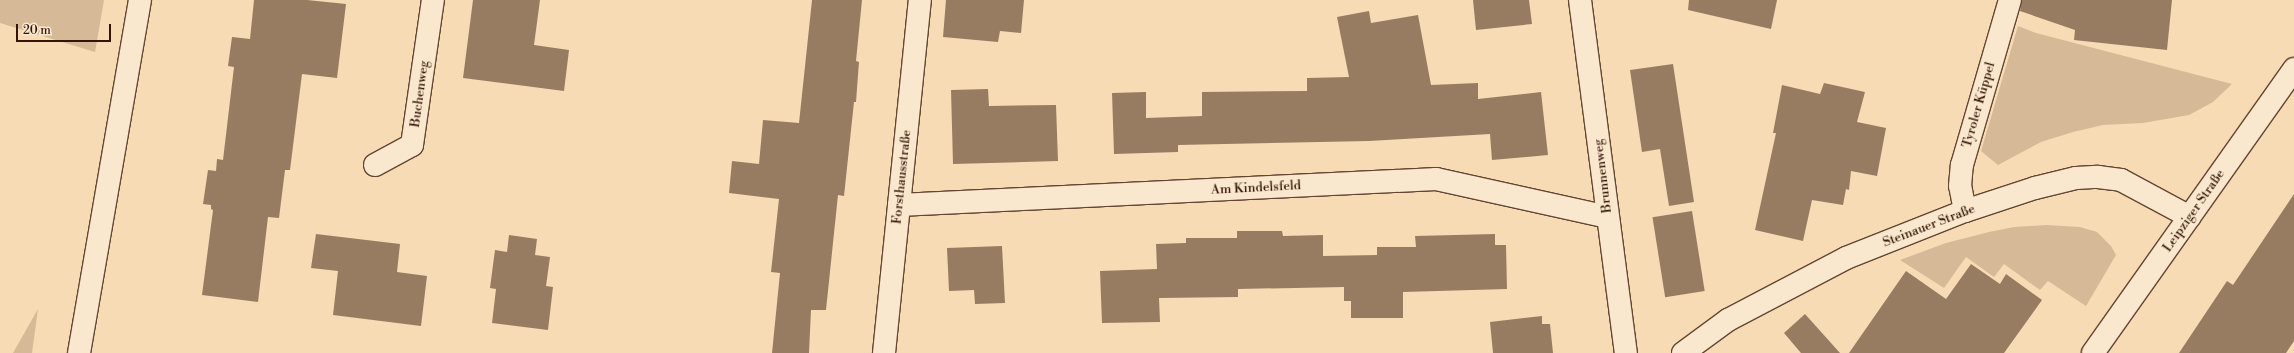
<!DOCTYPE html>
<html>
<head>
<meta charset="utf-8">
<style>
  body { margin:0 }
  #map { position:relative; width:2294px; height:353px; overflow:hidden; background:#f7dbb4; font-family:"Libre Bodoni",serif }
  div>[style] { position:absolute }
  .green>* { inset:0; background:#d6b997 }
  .building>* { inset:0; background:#987c61; transform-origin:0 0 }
  .roads { filter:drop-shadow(1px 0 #634632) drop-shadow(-1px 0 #634632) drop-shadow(0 1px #634632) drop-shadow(0 -1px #634632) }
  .street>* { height:22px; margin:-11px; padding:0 11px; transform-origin:11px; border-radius:11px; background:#fae8ce }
  .secondary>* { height:22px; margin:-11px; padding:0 11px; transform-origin:11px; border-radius:11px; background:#fae8ce }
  span { translate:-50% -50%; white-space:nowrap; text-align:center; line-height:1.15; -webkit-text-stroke:3px #fae8ce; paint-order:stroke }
  .street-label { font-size:13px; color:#321507 }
  .scale { position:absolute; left:16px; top:24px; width:95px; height:18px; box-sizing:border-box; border:2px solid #321507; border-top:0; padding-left:5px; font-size:12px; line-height:14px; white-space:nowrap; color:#321507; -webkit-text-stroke:3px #fae8ce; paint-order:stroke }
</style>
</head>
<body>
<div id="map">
  <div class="green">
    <i style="clip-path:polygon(0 0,104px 0,95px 52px,0 23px)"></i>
    <i style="clip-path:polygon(2018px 26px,2036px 33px,2232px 84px,2213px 102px,2189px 115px,2143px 123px,2103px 125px,2073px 132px,2041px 142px,1998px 165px,1981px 151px)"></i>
    <i style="clip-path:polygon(2046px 225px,2080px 227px,2097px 232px,2111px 246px,2116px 255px,2086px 306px,2048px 281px,2040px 290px,2004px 264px,1994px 277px,1966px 257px,1944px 288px,1900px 260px,1946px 243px,1989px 232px,2014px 227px)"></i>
    <i style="clip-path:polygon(38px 309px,32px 353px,13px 353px)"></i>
  </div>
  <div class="building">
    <i style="clip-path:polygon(254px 0,307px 0,346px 4px,337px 78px,302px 74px,290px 170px,285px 170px,279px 218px,268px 217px,258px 302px,202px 295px,213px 210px,211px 209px,211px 205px,203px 204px,208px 170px,216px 171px,217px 159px,223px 160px,234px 67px,228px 66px,232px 37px,250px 39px)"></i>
    <i style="clip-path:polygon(473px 0,540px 0,534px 45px,569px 50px,564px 91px,463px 78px)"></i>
    <i style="clip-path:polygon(812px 0,862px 0,856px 61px,859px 62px,856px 102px,854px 102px,844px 196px,838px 195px,826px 310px,811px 310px,809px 353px,772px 353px,780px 273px,771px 272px,779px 199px,729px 193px,732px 161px,759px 164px,763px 120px,799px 123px)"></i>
    <i style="clip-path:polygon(946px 0,1024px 0,1021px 33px,1000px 31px,998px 42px,943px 37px)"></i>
    <i style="clip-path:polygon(1473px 0,1529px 0,1532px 24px,1476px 30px)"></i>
    <i style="clip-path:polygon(1689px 0,1777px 0,1771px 29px,1688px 10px)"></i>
    <i style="clip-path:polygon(2022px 0,2172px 0,2167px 50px,2074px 40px,2075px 30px,2020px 11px)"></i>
    <i style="clip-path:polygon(1369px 11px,1371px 23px,1418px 15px,1431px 85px,1478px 83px,1478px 99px,1541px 92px,1548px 155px,1492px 160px,1490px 134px,1369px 141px,1178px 145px,1178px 152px,1114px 154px,1112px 93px,1146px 92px,1146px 118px,1202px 116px,1202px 92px,1307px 91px,1307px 78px,1349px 77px,1337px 17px)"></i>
    <i style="clip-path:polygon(1673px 64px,1694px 202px,1669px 206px,1660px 149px,1642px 152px,1630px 70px)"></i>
    <i style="clip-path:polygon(1824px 83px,1865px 92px,1857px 122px,1886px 128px,1877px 176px,1851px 171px,1849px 190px,1846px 189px,1843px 205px,1812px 200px,1803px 241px,1755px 230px,1776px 133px,1773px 133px,1782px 85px,1820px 94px)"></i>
    <i style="clip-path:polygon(988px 89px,989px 106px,1056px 105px,1058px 161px,953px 164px,951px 90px)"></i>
    <i style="clip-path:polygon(2294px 194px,2294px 341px,2286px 353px,2179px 353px,2227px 281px,2233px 285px)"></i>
    <i style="left:1692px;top:211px;width:81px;height:40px;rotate:81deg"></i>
    <i style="clip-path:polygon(1237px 231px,1282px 231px,1283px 236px,1323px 235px,1323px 256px,1377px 255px,1377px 247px,1416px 247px,1415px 236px,1495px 234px,1495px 245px,1506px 245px,1507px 289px,1403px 292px,1403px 318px,1351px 318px,1351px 301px,1344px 301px,1344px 287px,1238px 289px,1238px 297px,1159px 298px,1160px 322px,1102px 323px,1100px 271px,1157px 269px,1156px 244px,1186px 243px,1186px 238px,1237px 238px)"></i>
    <i style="clip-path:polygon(316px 234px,400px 244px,397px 272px,427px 276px,421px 326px,333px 315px,338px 271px,311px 268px)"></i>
    <i style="clip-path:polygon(509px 235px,537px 239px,535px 255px,550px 257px,546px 286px,553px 287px,548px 330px,492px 323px,496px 289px,490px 288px,495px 250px,507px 252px)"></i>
    <i style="clip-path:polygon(1002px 246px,1005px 303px,975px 304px,974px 290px,949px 291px,947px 248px)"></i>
    <i style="clip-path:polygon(1971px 264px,2000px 284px,2006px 274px,2042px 300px,2004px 353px,1849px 353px,1906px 271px,1946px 299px)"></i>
    <i style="clip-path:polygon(1805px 314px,1840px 353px,1801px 353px,1784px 333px)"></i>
    <i style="clip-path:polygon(1542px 316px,1542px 324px,1550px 324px,1553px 353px,1493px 353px,1490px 322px)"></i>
  </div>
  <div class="roads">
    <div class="street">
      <i style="left:1580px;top:0;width:356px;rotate:82.6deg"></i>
      <i style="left:375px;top:165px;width:42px;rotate:-28.4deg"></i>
      <i style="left:412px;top:145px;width:147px;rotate:-81.8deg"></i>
      <i style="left:899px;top:205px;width:538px;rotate:-2.77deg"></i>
      <i style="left:1436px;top:179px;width:176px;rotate:12.5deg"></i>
      <i style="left:1965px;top:211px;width:25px;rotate:-101deg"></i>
      <i style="left:1960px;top:186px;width:21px;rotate:-85deg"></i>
      <i style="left:1962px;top:165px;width:172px;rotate:-73.8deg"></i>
      <i style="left:884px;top:353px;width:355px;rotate:-84.2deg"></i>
    </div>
    <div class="secondary">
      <i style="left:79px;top:353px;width:358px;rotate:-80.2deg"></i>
      <i style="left:1683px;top:353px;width:56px;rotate:-36.3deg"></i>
      <i style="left:1728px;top:320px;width:133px;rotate:-27.7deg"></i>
      <i style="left:1846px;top:258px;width:128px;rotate:-21.6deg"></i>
      <i style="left:1965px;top:211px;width:74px;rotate:-18.2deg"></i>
      <i style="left:2035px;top:188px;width:42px;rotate:-13.7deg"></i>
      <i style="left:2076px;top:178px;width:22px;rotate:-3deg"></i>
      <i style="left:2098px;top:177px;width:23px;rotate:7deg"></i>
      <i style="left:2121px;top:180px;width:78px;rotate:28.2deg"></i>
      <i style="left:2093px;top:353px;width:348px;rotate:-54.7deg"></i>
    </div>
  </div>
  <div class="street-label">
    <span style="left:420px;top:94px;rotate:-82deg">Buchenweg</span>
    <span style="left:1979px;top:105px;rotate:-74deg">Tyroler Küppel</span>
    <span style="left:1603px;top:176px;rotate:-97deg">Brunnenweg</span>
    <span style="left:902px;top:177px;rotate:-84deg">Forsthausstraße</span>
    <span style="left:1256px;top:188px;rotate:-3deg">Am Kindelsfeld</span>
    <span style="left:2194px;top:211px;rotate:-55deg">Leipziger Straße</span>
    <span style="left:1929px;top:226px;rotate:-21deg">Steinauer Straße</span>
  </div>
  <div class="scale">20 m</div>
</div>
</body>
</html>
